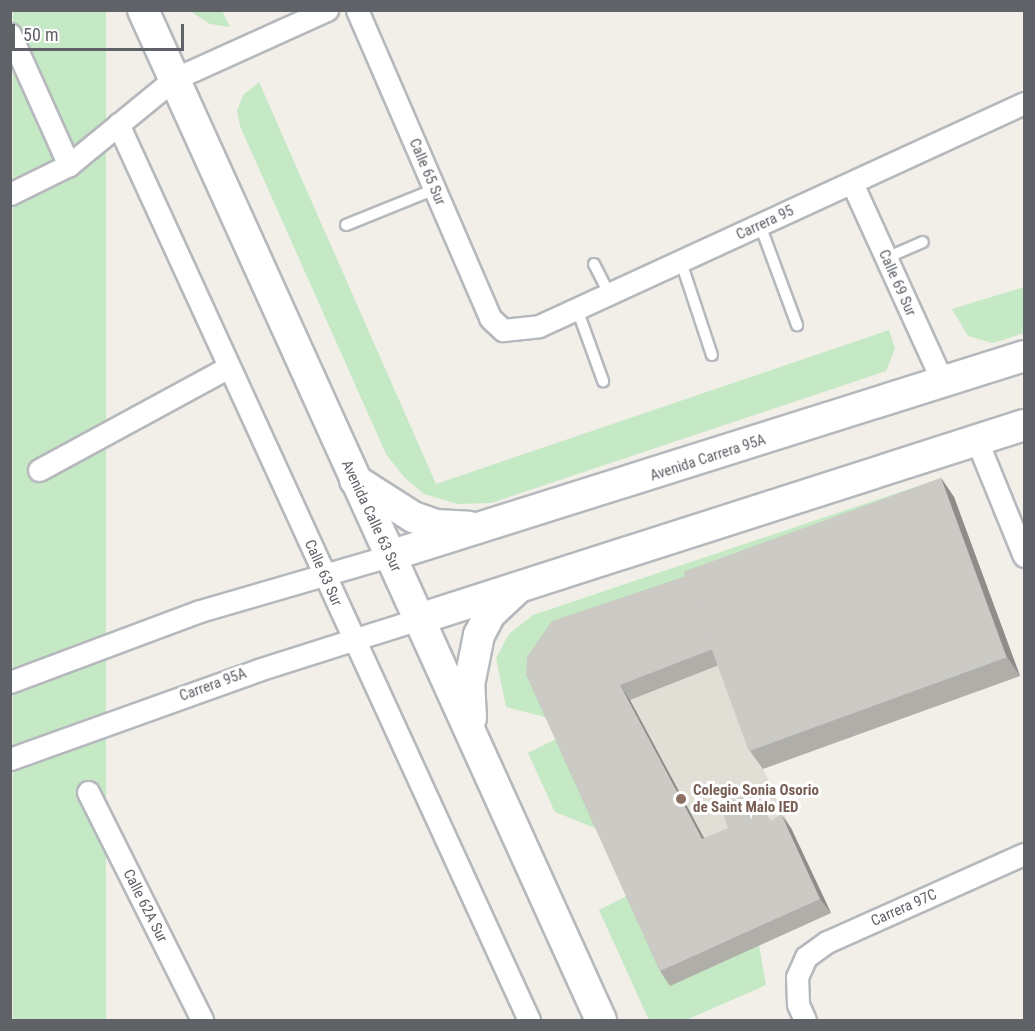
<!DOCTYPE html>
<html>
<head>
<meta charset="utf-8">
<style>
  body { margin:0 }
  #map { position:relative; width:1035px; height:1031px; overflow:hidden; background:#f1efe8; font-family:"Roboto Condensed",sans-serif }
  div>[style] { position:absolute }
  .education>* { inset:0; background:#e1ded6 }
  .green>* { inset:0; background:#c5e8c5; transform-origin:0 0 }
  .roads { filter:drop-shadow(2px 0 #b5b8bc) drop-shadow(-2px 0 #b5b8bc) drop-shadow(0 2px #b5b8bc) drop-shadow(0 -2px #b5b8bc) }
  .lane>* { height:10px; margin:-5px; padding:0 5px; transform-origin:5px; border-radius:5px; background:#fff }
  .street>* { height:21px; margin:-10.5px; padding:0 10.5px; transform-origin:10.5px; border-radius:10.5px; background:#fff }
  .secondary>* { height:30px; margin:-15px; padding:0 15px; transform-origin:15px; border-radius:15px; background:#fff }
  .wall>* { inset:0; background:#afaea9 }
  .shaded-wall>* { inset:0; background:#8f8d8a }
  .building>* { inset:0; background:#cccac5; transform-origin:0 0 }
  .dots>* { width:16px; height:16px; translate:-50% -50%; box-sizing:border-box; border:3px solid #fff; border-radius:50% }
  span { translate:-50% -50%; white-space:nowrap; text-align:center; line-height:1.15; -webkit-text-stroke:6px #fff; paint-order:stroke }
  .street-label { font-size:15px; color:#5f6368 }
  .education-label { font-size:15px; color:#785e54; font-weight:700 }
  .left { translate:0 -50%; text-align:left }
  .frame { position:absolute; inset:0; border:12px solid #5f6368; pointer-events:none }
  .scale { position:absolute; left:12px; top:24px; width:172px; height:27px; box-sizing:border-box; border:3px solid #5f6368; border-top:0; padding-left:8px; font-size:18px; line-height:21px; white-space:nowrap; color:#5f6368; -webkit-text-stroke:4px #fff; paint-order:stroke }
</style>
</head>
<body>
<div id="map">
  <div class="education">
    <i style="clip-path:polygon(697px 590px,763px 769px,831px 913px,670px 986px,537px 672px)"></i>
  </div>
  <div class="green">
    <i style="left:13px;top:11px;width:93px;height:1108px"></i>
    <i style="clip-path:polygon(190px 11px,222px 11px,230px 27px,210px 24px)"></i>
    <i style="clip-path:polygon(259px 82px,436px 484px,889px 330px,895px 349px,886px 371px,491px 503px,458px 504px,424px 494px,404px 477px,386px 454px,240px 126px,237px 111px,243px 95px)"></i>
    <i style="clip-path:polygon(1024px 287px,1024px 333px,993px 343px,968px 336px,952px 309px)"></i>
    <i style="clip-path:polygon(934px 484px,549px 718px,506px 707px,496px 658px,509px 634px,533px 615px,921px 485px)"></i>
    <i style="clip-path:polygon(558px 738px,600px 830px,555px 812px,528px 753px)"></i>
    <i style="clip-path:polygon(629px 895px,670px 985px,759px 945px,766px 985px,686px 1020px,649px 1020px,599px 910px)"></i>
  </div>
  <div class="roads">
    <div class="lane">
      <i style="left:346px;top:225px;width:96px;rotate:-22deg"></i>
      <i style="left:760px;top:225px;width:107px;rotate:69.7deg"></i>
      <i style="left:886px;top:258px;width:40px;rotate:-23.4deg"></i>
      <i style="left:681px;top:262px;width:98px;rotate:71.6deg"></i>
      <i style="left:594px;top:264px;width:34px;rotate:63deg"></i>
      <i style="left:577px;top:309px;width:77px;rotate:70.1deg"></i>
    </div>
    <div class="street">
      <i style="left:357px;top:10px;width:335px;rotate:66.6deg"></i>
      <i style="left:490px;top:318px;width:18px;rotate:43deg"></i>
      <i style="left:503px;top:330px;width:36px;rotate:-6deg"></i>
      <i style="left:539px;top:326px;width:534px;rotate:-24.69deg"></i>
      <i style="left:10px;top:34px;width:144px;rotate:65.8deg"></i>
      <i style="left:118px;top:124px;width:986px;rotate:65.36deg"></i>
      <i style="left:852px;top:183px;width:220px;rotate:65.5deg"></i>
      <i style="left:10px;top:194px;width:66px;rotate:-26.2deg"></i>
      <i style="left:69px;top:165px;width:136px;rotate:-39.3deg"></i>
      <i style="left:174px;top:79px;width:168px;rotate:-24.3deg"></i>
      <i style="left:977px;top:441px;width:124px;rotate:67.8deg"></i>
      <i style="left:39px;top:470px;width:216px;rotate:-28.5deg"></i>
      <i style="left:10px;top:682px;width:203px;rotate:-20.5deg"></i>
      <i style="left:200px;top:611px;width:197px;rotate:-16.2deg"></i>
      <i style="left:10px;top:759px;width:263px;rotate:-19.7deg"></i>
      <i style="left:258px;top:670px;width:169px;rotate:-17.6deg"></i>
      <i style="left:88px;top:792px;width:255px;rotate:63.4deg"></i>
      <i style="left:805px;top:1020px;width:17px;rotate:-114deg"></i>
      <i style="left:798px;top:1004px;width:27px;rotate:-92deg"></i>
      <i style="left:797px;top:977px;width:22px;rotate:-66deg"></i>
      <i style="left:806px;top:957px;width:26px;rotate:-36deg"></i>
      <i style="left:827px;top:942px;width:216px;rotate:-24.1deg"></i>
    </div>
    <div class="secondary">
      <i style="left:143px;top:10px;width:1109px;rotate:65.61deg"></i>
      <i style="left:355px;top:480px;width:69px;rotate:32.5deg"></i>
      <i style="left:413px;top:517px;width:24px;rotate:19deg"></i>
      <i style="left:436px;top:525px;width:33px;rotate:3deg"></i>
      <i style="left:389px;top:556px;width:666px;rotate:-17.48deg"></i>
      <i style="left:419px;top:619px;width:635px;rotate:-17.78deg"></i>
      <i style="left:471px;top:718px;width:33px;rotate:-93deg"></i>
      <i style="left:469px;top:685px;width:51px;rotate:-78.7deg"></i>
      <i style="left:479px;top:635px;width:24px;rotate:-62deg"></i>
      <i style="left:490px;top:614px;width:35px;rotate:-43deg"></i>
    </div>
  </div>
  <div class="wall">
    <i style="clip-path:polygon(941px 478px,954px 497px,1020px 676px,763px 769px,750px 751px,719px 665px,630px 700px,704px 838px,771px 821px,791px 828px,831px 913px,670px 986px,660px 971px,526px 674px,686px 576px)"></i>
  </div>
  <div class="shaded-wall">
    <i style="clip-path:polygon(941px 478px,954px 497px,1020px 676px,1007px 657px)"></i>
    <i style="clip-path:polygon(620px 685px,630px 700px,712px 853px,702px 839px)"></i>
    <i style="clip-path:polygon(781px 814px,791px 828px,831px 913px,820px 899px)"></i>
  </div>
  <div class="building">
    <i style="left:941px;top:478px;width:191px;height:274px;rotate:70deg"></i>
    <i style="clip-path:polygon(686px 576px,713px 649px,620px 685px,702px 839px,728px 828px,720px 805px,753px 793px,771px 821px,781px 814px,820px 899px,660px 971px,526px 674px,527px 657px,552px 621px)"></i>
  </div>
  <div class="dots">
    <i style="left:681px;top:799px;background:#8d6e63"></i>
  </div>
  <div class="street-label">
    <span style="left:427px;top:172px;rotate:67deg">Calle 65 Sur</span>
    <span style="left:765px;top:223px;rotate:-25deg">Carrera 95</span>
    <span style="left:897px;top:283px;rotate:66deg">Calle 69 Sur</span>
    <span style="left:708px;top:458px;rotate:-18deg">Avenida Carrera 95A</span>
    <span style="left:371px;top:516px;rotate:65deg">Avenida Calle 63 Sur</span>
    <span style="left:323px;top:573px;rotate:66deg">Calle 63 Sur</span>
    <span style="left:213px;top:685px;rotate:-20deg">Carrera 95A</span>
    <span style="left:145px;top:906px;rotate:63deg">Calle 62A Sur</span>
    <span style="left:904px;top:908px;rotate:-24deg">Carrera 97C</span>
  </div>
  <div class="education-label">
    <span class="left" style="left:693px;top:799px">Colegio Sonia Osorio<br>de Saint Malo IED</span>
  </div>
  <div class="frame"></div>
  <div class="scale">50 m</div>
</div>
</body>
</html>
